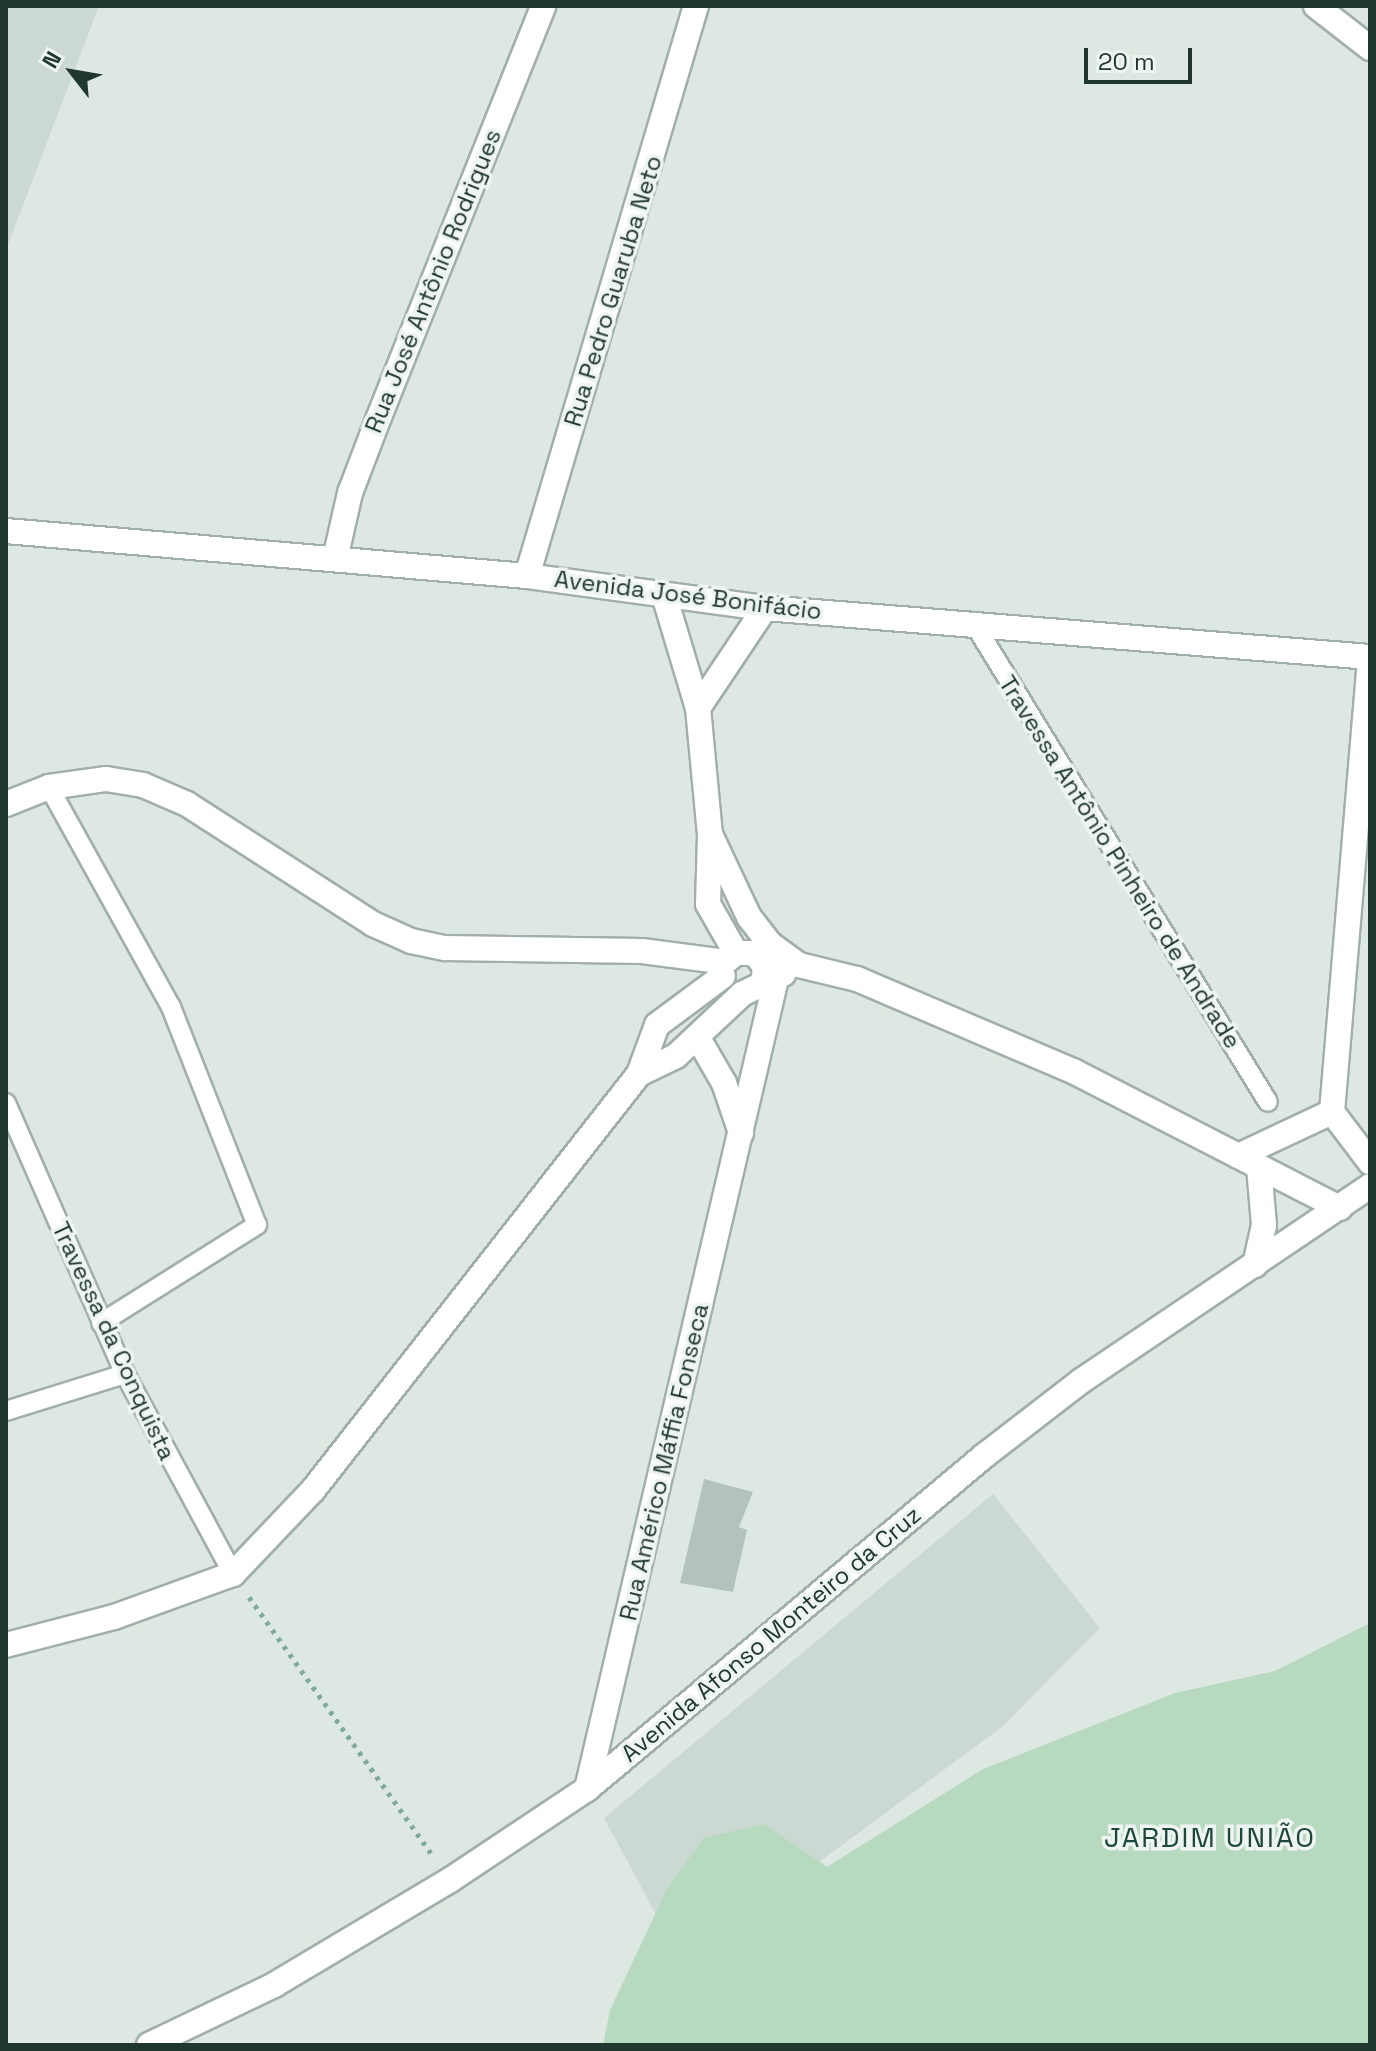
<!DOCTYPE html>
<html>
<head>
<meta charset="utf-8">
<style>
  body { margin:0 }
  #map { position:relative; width:1376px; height:2051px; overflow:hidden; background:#dee8e3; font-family:"Space Grotesk",sans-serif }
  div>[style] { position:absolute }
  .built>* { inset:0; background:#ccd8d2 }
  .green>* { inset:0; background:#b7d9c0 }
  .building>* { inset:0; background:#b3c3bc }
  .path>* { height:5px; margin-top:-2.5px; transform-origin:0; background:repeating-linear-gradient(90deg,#80aa9c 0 4px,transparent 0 10px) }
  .roads { filter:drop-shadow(2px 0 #a1afaa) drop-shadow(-2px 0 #a1afaa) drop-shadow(0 2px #a1afaa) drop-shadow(0 -2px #a1afaa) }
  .service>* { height:18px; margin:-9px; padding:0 9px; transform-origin:9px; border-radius:9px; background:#fff }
  .minor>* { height:24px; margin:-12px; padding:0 12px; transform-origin:12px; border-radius:12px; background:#fff }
  .tertiary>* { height:24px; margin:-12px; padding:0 12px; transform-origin:12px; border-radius:12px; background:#fff }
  span { translate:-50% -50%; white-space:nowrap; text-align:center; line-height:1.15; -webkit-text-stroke:7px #eef5f1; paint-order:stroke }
  .street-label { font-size:24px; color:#203730 }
  .quarter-label { font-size:28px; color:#1e473c; letter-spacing:2px }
  .frame { position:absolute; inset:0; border:8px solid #203730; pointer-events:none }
  .north { position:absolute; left:32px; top:32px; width:80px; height:80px; -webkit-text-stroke:6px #eef5f1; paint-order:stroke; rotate:301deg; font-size:22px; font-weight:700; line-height:32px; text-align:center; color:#203730 }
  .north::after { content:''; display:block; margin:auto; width:28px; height:36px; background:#203730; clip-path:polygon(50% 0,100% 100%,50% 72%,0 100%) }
  .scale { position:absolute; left:1084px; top:48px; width:108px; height:36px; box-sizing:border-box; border:4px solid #203730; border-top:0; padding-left:10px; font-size:24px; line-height:28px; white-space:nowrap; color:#203730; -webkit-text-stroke:6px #eef5f1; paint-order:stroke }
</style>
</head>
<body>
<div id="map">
  <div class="built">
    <i style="clip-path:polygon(6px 6px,99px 6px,6px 250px)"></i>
    <i style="clip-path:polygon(993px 1494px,1100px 1628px,1002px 1727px,682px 1963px,604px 1818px)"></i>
  </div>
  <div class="green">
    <i style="clip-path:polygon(1370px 1623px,1370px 2045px,603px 2045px,610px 2010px,668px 1887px,704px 1838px,764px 1824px,827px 1867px,983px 1769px,1175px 1693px,1275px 1671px)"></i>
  </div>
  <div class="building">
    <i style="clip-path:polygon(704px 1479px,753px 1492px,739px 1527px,747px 1530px,733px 1592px,680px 1583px)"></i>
  </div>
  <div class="path">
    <i style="left:249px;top:1597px;width:318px;rotate:54.6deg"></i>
  </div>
  <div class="roads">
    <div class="service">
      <i style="left:973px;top:622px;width:563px;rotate:58.43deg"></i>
      <i style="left:49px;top:787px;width:252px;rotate:61deg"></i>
      <i style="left:171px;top:1007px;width:234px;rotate:68.5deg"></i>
      <i style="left:257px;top:1225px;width:184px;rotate:147.9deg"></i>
      <i style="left:6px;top:1103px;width:296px;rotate:66.3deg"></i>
      <i style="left:125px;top:1374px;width:227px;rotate:61.6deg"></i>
      <i style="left:6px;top:1411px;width:125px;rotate:-17.3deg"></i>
    </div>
    <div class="minor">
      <i style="left:1316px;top:6px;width:68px;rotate:37.9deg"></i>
      <i style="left:335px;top:559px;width:68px;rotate:-77.2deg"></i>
      <i style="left:350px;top:493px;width:81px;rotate:-69.1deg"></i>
      <i style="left:379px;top:417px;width:443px;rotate:-68.2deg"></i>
      <i style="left:527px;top:576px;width:595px;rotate:-73.49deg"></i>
      <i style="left:664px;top:595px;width:118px;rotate:73.3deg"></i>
      <i style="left:698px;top:708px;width:127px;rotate:84.6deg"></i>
      <i style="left:710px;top:834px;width:70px;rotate:91.6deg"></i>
      <i style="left:708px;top:904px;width:56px;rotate:60.3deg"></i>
      <i style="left:698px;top:708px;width:120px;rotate:-56.2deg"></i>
      <i style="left:6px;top:804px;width:46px;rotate:-21.6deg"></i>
      <i style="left:49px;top:787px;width:58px;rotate:-8deg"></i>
      <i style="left:106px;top:779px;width:37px;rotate:9deg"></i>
      <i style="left:143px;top:785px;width:48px;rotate:23.4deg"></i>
      <i style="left:187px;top:804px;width:221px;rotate:32.8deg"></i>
      <i style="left:373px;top:924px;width:42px;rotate:24.1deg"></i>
      <i style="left:411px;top:941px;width:35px;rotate:12deg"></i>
      <i style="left:445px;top:948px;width:197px;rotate:0.9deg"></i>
      <i style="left:642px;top:951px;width:84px;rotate:7.5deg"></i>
      <i style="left:710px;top:834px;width:92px;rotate:64.8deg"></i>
      <i style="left:749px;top:917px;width:34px;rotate:52deg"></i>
      <i style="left:770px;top:944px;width:36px;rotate:36deg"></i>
      <i style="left:799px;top:965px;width:60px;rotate:13.6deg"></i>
      <i style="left:857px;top:979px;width:235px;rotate:23.1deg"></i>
      <i style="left:1073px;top:1071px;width:300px;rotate:27.2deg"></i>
      <i style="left:725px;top:962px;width:14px;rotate:-39deg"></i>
      <i style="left:736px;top:953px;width:18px"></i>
      <i style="left:754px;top:953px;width:17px;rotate:50deg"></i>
      <i style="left:765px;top:966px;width:18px;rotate:96deg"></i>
      <i style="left:698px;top:1038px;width:52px;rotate:60deg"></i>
      <i style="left:724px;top:1083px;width:53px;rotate:71.2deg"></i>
      <i style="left:639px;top:1074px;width:41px;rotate:-25.9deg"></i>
      <i style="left:676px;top:1056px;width:91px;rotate:-43.2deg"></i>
      <i style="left:742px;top:994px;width:46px;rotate:-26deg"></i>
      <i style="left:1238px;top:1156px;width:104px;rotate:-25.1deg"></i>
      <i style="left:1332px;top:1112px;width:450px;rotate:-85.2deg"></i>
      <i style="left:6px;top:1645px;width:112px;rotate:-14.5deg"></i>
      <i style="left:114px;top:1617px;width:127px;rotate:-19.9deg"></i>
      <i style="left:233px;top:1574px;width:116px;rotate:-46.4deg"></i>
      <i style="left:313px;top:1490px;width:529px;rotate:-51.92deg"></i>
      <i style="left:639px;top:1074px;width:52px;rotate:-69.8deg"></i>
      <i style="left:657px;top:1025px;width:82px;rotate:-36.6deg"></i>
      <i style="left:587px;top:1789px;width:832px;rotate:-76.87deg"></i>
    </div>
    <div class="tertiary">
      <i style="left:6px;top:531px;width:523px;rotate:4.94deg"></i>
      <i style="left:527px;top:576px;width:240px;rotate:7.7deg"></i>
      <i style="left:765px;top:608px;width:607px;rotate:4.63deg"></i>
      <i style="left:1332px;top:1112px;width:63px;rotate:52.8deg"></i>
      <i style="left:1255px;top:1265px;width:41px;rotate:-77.3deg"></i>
      <i style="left:1264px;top:1225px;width:58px;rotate:-94.9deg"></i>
      <i style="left:149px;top:2045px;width:139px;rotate:-25.6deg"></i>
      <i style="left:274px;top:1985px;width:205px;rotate:-30.8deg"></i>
      <i style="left:450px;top:1880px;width:164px;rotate:-33.6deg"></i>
      <i style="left:587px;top:1789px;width:518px;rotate:-39.99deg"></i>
      <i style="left:984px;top:1456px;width:123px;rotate:-37.7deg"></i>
      <i style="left:1081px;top:1381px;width:349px;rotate:-34deg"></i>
    </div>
  </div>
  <div class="street-label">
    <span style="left:433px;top:281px;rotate:-68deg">Rua José Antônio Rodrigues</span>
    <span style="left:613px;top:291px;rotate:-73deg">Rua Pedro Guaruba Neto</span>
    <span style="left:688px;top:595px;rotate:7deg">Avenida José Bonifácio</span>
    <span style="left:1120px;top:862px;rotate:58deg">Travessa Antônio Pinheiro de Andrade</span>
    <span style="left:114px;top:1341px;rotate:65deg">Travessa da Conquista</span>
    <span style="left:664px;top:1462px;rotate:-77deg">Rua Américo Máffia Fonseca</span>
    <span style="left:771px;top:1634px;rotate:-40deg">Avenida Afonso Monteiro da Cruz</span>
  </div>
  <div class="quarter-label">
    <span style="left:1210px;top:1837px">JARDIM UNIÃO</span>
  </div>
  <div class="frame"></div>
  <div class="north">N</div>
  <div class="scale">20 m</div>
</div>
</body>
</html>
